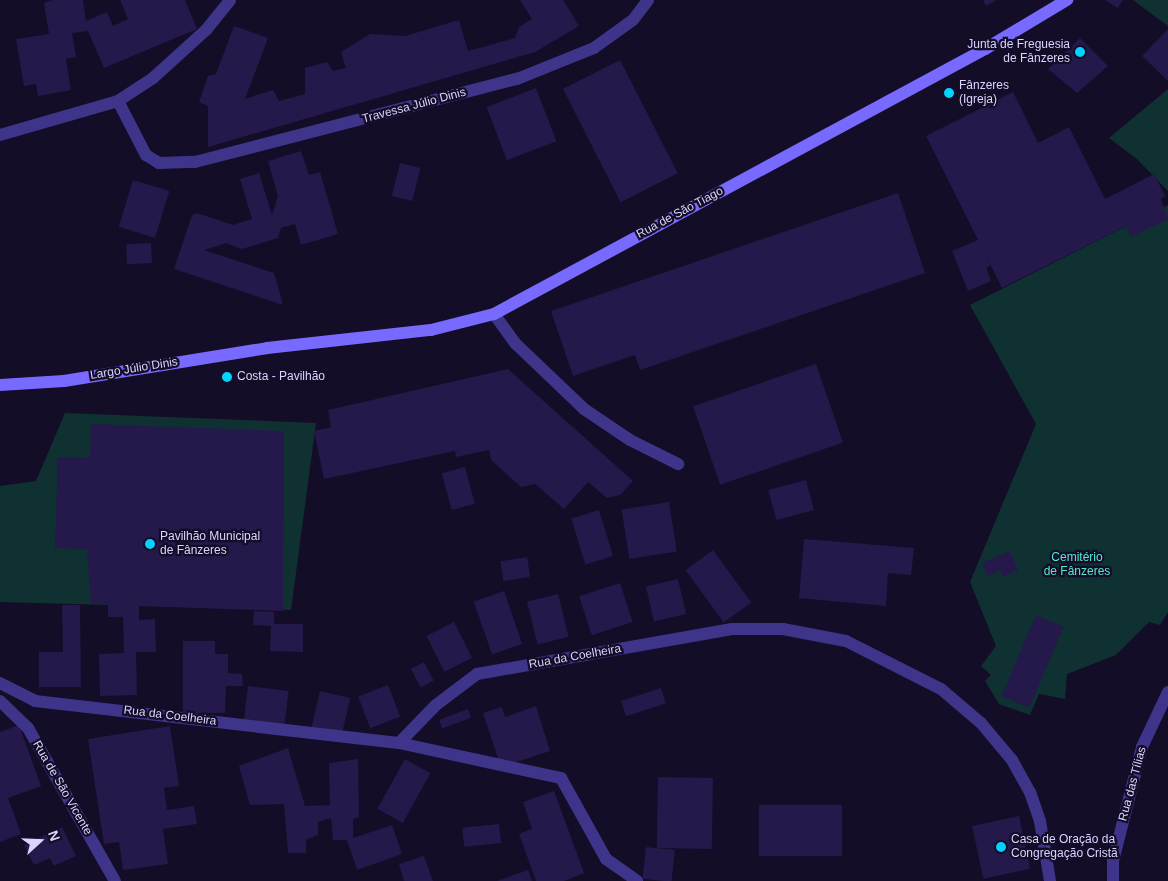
<!DOCTYPE html>
<html>
<head>
<meta charset="utf-8">
<style>
  body { margin:0 }
  #map { position:relative; width:1168px; height:881px; overflow:hidden; background:#140d27; font-family:Arial,sans-serif }
  div>[style] { position:absolute }
  .green>* { inset:0; background:#103132 }
  .building>* { inset:0; background:#25184a; transform-origin:0 0 }
  .street>* { height:12px; margin:-6px; padding:0 6px; transform-origin:6px; border-radius:6px; background:#3e358a }
  .secondary>* { height:12px; margin:-6px; padding:0 6px; transform-origin:6px; border-radius:6px; background:#796aff }
  .dots>* { width:14px; height:14px; translate:-50% -50%; box-sizing:border-box; border:2px solid #140d27; border-radius:50% }
  span { translate:-50% -50%; white-space:nowrap; text-align:center; line-height:1.15; -webkit-text-stroke:4.5px #140d27; paint-order:stroke }
  .poi-label { font-size:12px; color:#dcd3ff }
  .right { translate:-100% -50%; text-align:right }
  .left { translate:0 -50%; text-align:left }
  .street-label { font-size:12px; color:#dcd3ff }
  .park-label { font-size:12px; color:#55e9cf }
  .north { position:absolute; left:15px; top:816px; width:50px; height:50px; -webkit-text-stroke:4px #140d27; paint-order:stroke; rotate:70deg; font-size:14px; font-weight:700; line-height:20px; text-align:center; color:#dcd3ff }
  .north::after { content:''; display:block; margin:auto; width:18px; height:22px; background:#dcd3ff; clip-path:polygon(50% 0,100% 100%,50% 72%,0 100%) }
</style>
</head>
<body>
<div id="map">
  <div class="green">
    <i style="clip-path:polygon(1133px 0,1168px 0,1168px 26px)"></i>
    <i style="clip-path:polygon(1168px 89px,1168px 191px,1137px 159px,1109px 138px)"></i>
    <i style="clip-path:polygon(1168px 205px,1168px 612px,1160px 625px,1149px 622px,1116px 655px,1067px 674px,1065px 699px,1039px 694px,1030px 715px,999px 704px,985px 681px,991px 675px,981px 666px,996px 646px,970px 582px,1036px 424px,970px 305px)"></i>
    <i style="clip-path:polygon(65px 413px,316px 423px,291px 610px,0 602px,0 486px,36px 481px)"></i>
  </div>
  <div class="building">
    <i style="clip-path:polygon(53px 0,83px 0,86px 21px,107px 12px,113px 26px,128px 19px,120px 0,185px 0,197px 29px,104px 68px,88px 31px,72px 33px,76px 57px,66px 59px,71px 90px,38px 96px,36px 84px,24px 86px,16px 39px,49px 34px,44px 3px)"></i>
    <i style="clip-path:polygon(520px 0,563px 0,579px 26px,535px 52px,208px 147px,208px 106px,199px 102px,208px 76px,216px 74px,234px 26px,268px 38px,245px 99px,273px 90px,279px 101px,305px 94px,305px 68px,327px 62px,333px 71px,346px 68px,341px 52px,370px 34px,405px 36px,459px 20px,468px 51px,515px 38px,519px 27px,532px 19px)"></i>
    <i style="clip-path:polygon(983px 0,997px 0,986px 6px)"></i>
    <i style="clip-path:polygon(1105px 0,1123px 0,1118px 8px)"></i>
    <i style="clip-path:polygon(1168px 29px,1168px 81px,1142px 56px)"></i>
    <i style="clip-path:polygon(1080px 38px,1108px 66px,1077px 93px,1048px 69px)"></i>
    <i style="left:620px;top:60px;width:127px;height:64px;rotate:63deg"></i>
    <i style="left:536px;top:88px;width:57px;height:53px;rotate:69deg"></i>
    <i style="clip-path:polygon(1013px 92px,1038px 143px,1069px 127px,1105px 199px,1154px 174px,1165px 196px,1161px 199px,1168px 219px,1131px 237px,1126px 226px,1002px 288px,988px 260px,990px 266px,986px 268px,991px 281px,968px 291px,952px 251px,978px 240px,926px 136px)"></i>
    <i style="clip-path:polygon(301px 151px,309px 175px,320px 172px,338px 234px,301px 245px,295px 224px,281px 228px,278px 238px,242px 249px,226px 243px,204px 250px,274px 273px,283px 305px,174px 269px,192px 215px,197px 213px,233px 225px,252px 219px,240px 179px,259px 173px,272px 215px,278px 196px,268px 161px)"></i>
    <i style="left:400px;top:163px;width:21px;height:34px;rotate:14deg"></i>
    <i style="left:133px;top:180px;width:38px;height:49px;rotate:17deg"></i>
    <i style="clip-path:polygon(898px 193px,925px 273px,640px 370px,635px 355px,573px 376px,551px 311px)"></i>
    <i style="left:151px;top:243px;width:20px;height:25px;rotate:87deg"></i>
    <i style="left:816px;top:364px;width:83px;height:130px;rotate:71deg"></i>
    <i style="clip-path:polygon(508px 369px,633px 481px,620px 495px,607px 498px,588px 482px,564px 509px,535px 484px,521px 487px,491px 460px,489px 450px,456px 457px,455px 451px,324px 479px,314px 431px,331px 427px,328px 410px)"></i>
    <i style="clip-path:polygon(91px 424px,284px 431px,283px 611px,139px 606px,139px 620px,155px 619px,156px 652px,136px 652px,137px 695px,100px 696px,99px 654px,124px 653px,123px 617px,108px 617px,108px 604px,91px 604px,87px 549px,55px 548px,58px 457px,90px 458px)"></i>
    <i style="left:465px;top:467px;width:38px;height:24px;rotate:75deg"></i>
    <i style="left:806px;top:480px;width:31px;height:39px;rotate:75deg"></i>
    <i style="left:669px;top:502px;width:50px;height:48px;rotate:81deg"></i>
    <i style="left:599px;top:510px;width:48px;height:29px;rotate:73deg"></i>
    <i style="clip-path:polygon(804px 539px,914px 548px,911px 575px,888px 573px,886px 606px,799px 598px)"></i>
    <i style="left:713px;top:550px;width:65px;height:34px;rotate:54deg"></i>
    <i style="clip-path:polygon(1010px 551px,1018px 570px,1003px 577px,1000px 571px,987px 576px,982px 563px)"></i>
    <i style="left:527px;top:557px;width:20px;height:27px;rotate:81deg"></i>
    <i style="left:678px;top:579px;width:36px;height:33px;rotate:77deg"></i>
    <i style="left:620px;top:583px;width:41px;height:43px;rotate:72deg"></i>
    <i style="left:504px;top:591px;width:56px;height:32px;rotate:71deg"></i>
    <i style="left:558px;top:594px;width:44px;height:32px;rotate:76deg"></i>
    <i style="clip-path:polygon(62px 605px,80px 605px,81px 687px,39px 687px,39px 652px,63px 652px)"></i>
    <i style="clip-path:polygon(254px 611px,274px 612px,274px 624px,303px 624px,303px 652px,270px 651px,271px 626px,253px 625px)"></i>
    <i style="left:1036px;top:615px;width:30px;height:88px;rotate:23deg"></i>
    <i style="left:454px;top:622px;width:40px;height:31px;rotate:63deg"></i>
    <i style="clip-path:polygon(183px 641px,215px 641px,215px 654px,228px 654px,228px 673px,242px 674px,243px 686px,226px 686px,225px 713px,183px 713px)"></i>
    <i style="left:424px;top:662px;width:21px;height:15px;rotate:62deg"></i>
    <i style="left:388px;top:685px;width:34px;height:32px;rotate:69deg"></i>
    <i style="left:248px;top:686px;width:41px;height:34px;rotate:7deg"></i>
    <i style="left:661px;top:688px;width:16px;height:42px;rotate:72deg"></i>
    <i style="left:320px;top:691px;width:31px;height:37px;rotate:13deg"></i>
    <i style="clip-path:polygon(536px 706px,550px 751px,501px 767px,483px 713px,502px 707px,505px 717px)"></i>
    <i style="left:468px;top:709px;width:9px;height:31px;rotate:69deg"></i>
    <i style="clip-path:polygon(19px 725px,41px 786px,8px 798px,21px 834px,0 842px,0 732px)"></i>
    <i style="clip-path:polygon(170px 726px,179px 786px,164px 788px,167px 810px,194px 806px,197px 824px,163px 829px,168px 864px,123px 870px,119px 842px,104px 844px,88px 739px)"></i>
    <i style="clip-path:polygon(288px 748px,305px 806px,330px 805px,329px 763px,358px 759px,359px 817px,353px 819px,353px 838px,392px 825px,402px 854px,357px 870px,347px 840px,333px 840px,331px 818px,318px 822px,318px 835px,306px 840px,306px 853px,288px 853px,284px 804px,250px 805px,239px 766px)"></i>
    <i style="left:405px;top:759px;width:29px;height:57px;rotate:29deg"></i>
    <i style="left:658px;top:777px;width:55px;height:71px;rotate:1deg"></i>
    <i style="clip-path:polygon(554px 791px,584px 873px,564px 881px,536px 881px,519px 834px,532px 829px,523px 802px)"></i>
    <i style="left:759px;top:805px;width:83px;height:51px"></i>
    <i style="left:1019px;top:816px;width:54px;height:48px;rotate:78deg"></i>
    <i style="left:499px;top:824px;width:19px;height:37px;rotate:84deg"></i>
    <i style="clip-path:polygon(62px 827px,76px 856px,54px 866px,50px 858px,34px 865px,24px 845px)"></i>
    <i style="left:646px;top:847px;width:29px;height:32px;rotate:6deg"></i>
    <i style="clip-path:polygon(424px 856px,433px 881px,404px 881px,399px 864px)"></i>
    <i style="clip-path:polygon(528px 870px,532px 881px,497px 881px)"></i>
  </div>
  <div class="street">
    <i style="left:118px;top:101px;width:61px;rotate:62.6deg"></i>
    <i style="left:146px;top:155px;width:15px;rotate:32deg"></i>
    <i style="left:159px;top:163px;width:36px;rotate:-2deg"></i>
    <i style="left:195px;top:162px;width:333px;rotate:-14.5deg"></i>
    <i style="left:517px;top:79px;width:83px;rotate:-21.9deg"></i>
    <i style="left:594px;top:48px;width:48px;rotate:-35.7deg"></i>
    <i style="left:633px;top:20px;width:25px;rotate:-53deg"></i>
    <i style="left:0;top:135px;width:123px;rotate:-16.1deg"></i>
    <i style="left:118px;top:101px;width:42px;rotate:-33.3deg"></i>
    <i style="left:153px;top:78px;width:72px;rotate:-42.2deg"></i>
    <i style="left:206px;top:30px;width:38px;rotate:-51deg"></i>
    <i style="left:494px;top:314px;width:37px;rotate:54deg"></i>
    <i style="left:516px;top:344px;width:94px;rotate:43.7deg"></i>
    <i style="left:584px;top:409px;width:55px;rotate:34deg"></i>
    <i style="left:630px;top:440px;width:54px;rotate:26.6deg"></i>
    <i style="left:0;top:683px;width:39px;rotate:27deg"></i>
    <i style="left:35px;top:701px;width:366px;rotate:6.6deg"></i>
    <i style="left:399px;top:743px;width:166px;rotate:12.2deg"></i>
    <i style="left:561px;top:778px;width:93px;rotate:60.9deg"></i>
    <i style="left:606px;top:859px;width:38px;rotate:35deg"></i>
    <i style="left:0;top:701px;width:39px;rotate:44deg"></i>
    <i style="left:28px;top:728px;width:176px;rotate:60.4deg"></i>
    <i style="left:399px;top:743px;width:53px;rotate:-45.8deg"></i>
    <i style="left:436px;top:705px;width:51px;rotate:-37.1deg"></i>
    <i style="left:477px;top:674px;width:259px;rotate:-10deg"></i>
    <i style="left:732px;top:629px;width:51px"></i>
    <i style="left:783px;top:629px;width:64px;rotate:10.8deg"></i>
    <i style="left:846px;top:641px;width:106px;rotate:26.8deg"></i>
    <i style="left:941px;top:689px;width:52px;rotate:40.4deg"></i>
    <i style="left:981px;top:723px;width:48px;rotate:50deg"></i>
    <i style="left:1012px;top:760px;width:37px;rotate:61deg"></i>
    <i style="left:1030px;top:792px;width:31px;rotate:71deg"></i>
    <i style="left:1040px;top:821px;width:61px;rotate:80.5deg"></i>
    <i style="left:1113px;top:881px;width:20px;rotate:-90deg"></i>
    <i style="left:1113px;top:861px;width:118px;rotate:-75.7deg"></i>
    <i style="left:1142px;top:747px;width:61px;rotate:-64.7deg"></i>
  </div>
  <div class="secondary">
    <i style="left:0;top:385px;width:64px;rotate:-3.6deg"></i>
    <i style="left:64px;top:381px;width:206px;rotate:-9.2deg"></i>
    <i style="left:267px;top:348px;width:165px;rotate:-6.3deg"></i>
    <i style="left:431px;top:330px;width:65px;rotate:-14.3deg"></i>
    <i style="left:494px;top:314px;width:558px;rotate:-28.36deg"></i>
    <i style="left:985px;top:49px;width:96px;rotate:-30.9deg"></i>
  </div>
  <div class="dots">
    <i style="left:1080px;top:52px;background:#00d3fe"></i>
    <i style="left:949px;top:93px;background:#00d3fe"></i>
    <i style="left:227px;top:377px;background:#00d3fe"></i>
    <i style="left:150px;top:544px;background:#00d3fe"></i>
    <i style="left:1001px;top:847px;background:#00d3fe"></i>
  </div>
  <div class="poi-label">
    <span class="right" style="left:1070px;top:52px">Junta de Freguesia<br>de Fânzeres</span>
    <span class="left" style="left:959px;top:93px">Fânzeres<br>(Igreja)</span>
    <span class="left" style="left:237px;top:377px">Costa - Pavilhão</span>
    <span class="left" style="left:160px;top:544px">Pavilhão Municipal<br>de Fânzeres</span>
    <span class="left" style="left:1011px;top:847px">Casa de Oração da<br>Congregação Cristã</span>
  </div>
  <div class="street-label">
    <span style="left:414px;top:106px;rotate:-15deg">Travessa Júlio Dinis</span>
    <span style="left:680px;top:213px;rotate:-28deg">Rua de São Tiago</span>
    <span style="left:134px;top:369px;rotate:-9deg">Largo Júlio Dinis</span>
    <span style="left:575px;top:657px;rotate:-10deg">Rua da Coelheira</span>
    <span style="left:170px;top:716px;rotate:7deg">Rua da Coelheira</span>
    <span style="left:1133px;top:784px;rotate:-75deg">Rua das Tílias</span>
    <span style="left:62px;top:788px;rotate:60deg">Rua de São Vicente</span>
  </div>
  <div class="park-label">
    <span style="left:1077px;top:565px">Cemitério<br>de Fânzeres</span>
  </div>
  <div class="north">N</div>
</div>
</body>
</html>
